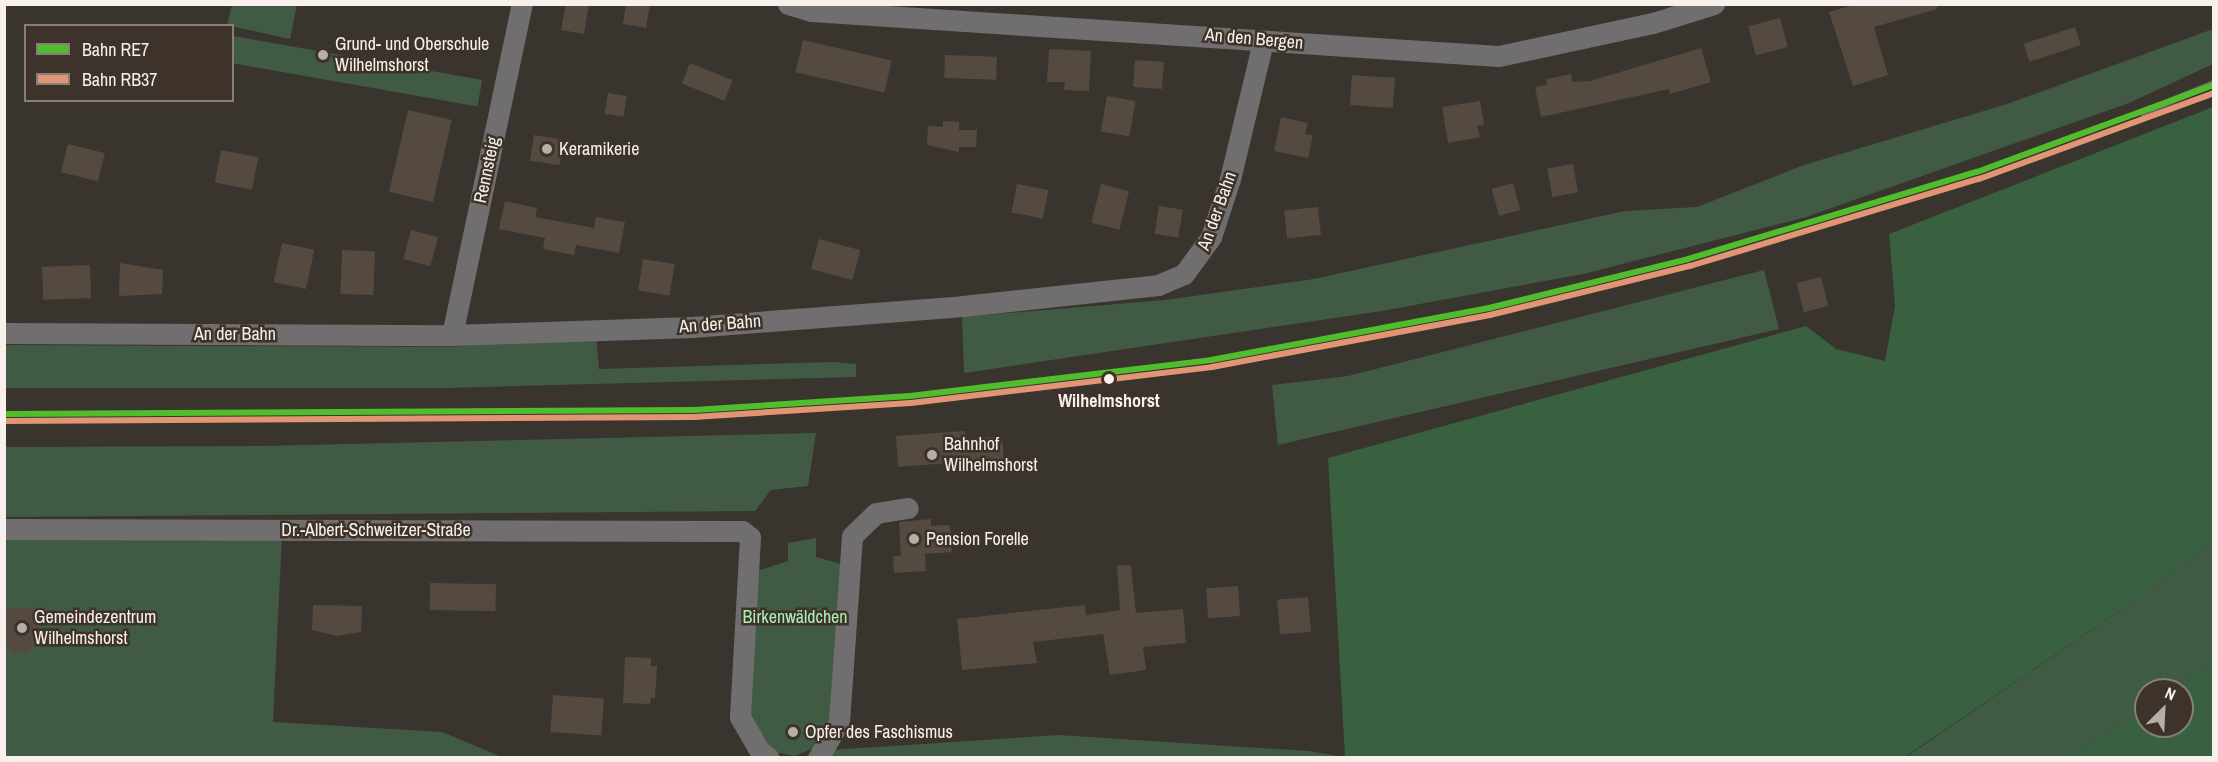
<!DOCTYPE html>
<html>
<head>
<meta charset="utf-8">
<style>
  body { margin:0 }
  #map { position:relative; width:2218px; height:762px; overflow:hidden; background:#3a342e; font-family:"Archivo Narrow",sans-serif }
  div>[style] { position:absolute }
  .green>* { inset:0; background:#415a44; transform-origin:0 0 }
  .forest>* { inset:0; background:#396140 }
  .building>* { inset:0; background:#554a40; transform-origin:0 0 }
  .street>* { height:21px; margin:-10.5px; padding:0 10.5px; transform-origin:10.5px; border-radius:10.5px; background:#706e6e }
  .rail>* { height:7px; margin-top:-3.5px; transform-origin:0; background:repeating-linear-gradient(90deg,#3e332a 0 14px,#716f6c 0 28px); box-sizing:border-box; border-block:2px solid #716f6c }
  .rail-1>* { height:6px; margin:-3px; padding:0 3px; transform-origin:3px; border-radius:3px; background:#50bd2d }
  .rail-2>* { height:6px; margin:-3px; padding:0 3px; transform-origin:3px; border-radius:3px; background:#e29575 }
  .dots>* { width:16px; height:16px; translate:-50% -50%; box-sizing:border-box; border:3px solid #3e332a; border-radius:50% }
  span { translate:-50% -50%; white-space:nowrap; text-align:center; line-height:1.15; -webkit-text-stroke:5px #3e332a; paint-order:stroke }
  .street-label { font-size:18px; color:#f8f1eb }
  .poi-label { font-size:18px; color:#f8f1eb }
  .left { translate:0 -50%; text-align:left }
  .stop-label { font-size:18px; color:#f8f1eb; font-weight:700 }
  .park-label { font-size:18px; color:#a9f1b6 }
  .frame { position:absolute; inset:0; border:6px solid #f8f1eb; pointer-events:none }
  .legend { position:absolute; left:24px; top:24px; width:210px; height:78px; box-sizing:border-box; background:#3e332a; border:2px solid #887f77; margin:0; padding:8px 10px; list-style:none; font-size:18px; color:#f8f1eb }
  .legend li { display:flex; align-items:center; gap:12px; height:30px }
  .legend b { width:30px; border:2px solid #887f77 }
  .north { position:absolute; left:2134px; top:678px; width:60px; height:60px; box-sizing:border-box; background:#3e332a; border:2px solid #887f77; border-radius:50%; rotate:24deg; font-size:16px; font-weight:700; line-height:24px; text-align:center; color:#f8f1eb }
  .north::after { content:''; display:block; margin:auto; width:21px; height:27px; background:#b6afa9; clip-path:polygon(50% 0,100% 100%,50% 72%,0 100%) }
</style>
</head>
<body>
<div id="map">
  <div class="green">
    <i style="clip-path:polygon(232px 5px,297px 5px,290px 39px,227px 25px)"></i>
    <i style="clip-path:polygon(2213px 29px,2213px 64px,2129px 103px,1806px 217px,1583px 274px,1382px 311px,964px 373px,962px 317px,1165px 300px,1314px 279px,1625px 211px,1697px 207px,1804px 165px,2007px 104px)"></i>
    <i style="left:233px;top:36px;width:253px;height:27px;rotate:10deg"></i>
    <i style="clip-path:polygon(1764px 270px,1779px 329px,1278px 445px,1272px 385px,1348px 376px)"></i>
    <i style="clip-path:polygon(596px 335px,599px 369px,833px 362px,856px 364px,856px 377px,446px 388px,5px 388px,5px 345px,450px 347px)"></i>
    <i style="clip-path:polygon(816px 433px,808px 486px,771px 490px,755px 511px,5px 517px,5px 447px,262px 446px)"></i>
    <i style="clip-path:polygon(4px 535px,282px 535px,273px 722px,442px 732px,502px 757px,5px 757px)"></i>
    <i style="clip-path:polygon(816px 538px,816px 557px,849px 566px,834px 718px,819px 746px,795px 756px,775px 752px,740px 717px,748px 574px,788px 561px,788px 543px)"></i>
    <i style="clip-path:polygon(2213px 540px,2213px 663px,2174px 690px,2146px 690px,2146px 709px,2070px 757px,1905px 758px,2148px 591px)"></i>
    <i style="clip-path:polygon(1058px 735px,1309px 751px,1345px 757px,822px 758px,830px 750px)"></i>
  </div>
  <div class="forest">
    <i style="clip-path:polygon(2213px 107px,2213px 540px,2148px 591px,1905px 757px,1345px 757px,1328px 458px,1806px 326px,1836px 349px,1885px 361px,1895px 306px,1889px 234px)"></i>
    <i style="clip-path:polygon(2213px 663px,2213px 757px,2070px 757px,2146px 709px,2146px 726px,2182px 726px,2182px 690px,2174px 690px)"></i>
  </div>
  <div class="building">
    <i style="clip-path:polygon(566px 4px,589px 4px,584px 34px,561px 30px)"></i>
    <i style="clip-path:polygon(626px 4px,650px 4px,646px 28px,623px 24px)"></i>
    <i style="clip-path:polygon(1857px 4px,1937px 4px,1937px 9px,1874px 27px,1888px 75px,1853px 86px,1829px 12px)"></i>
    <i style="left:1780px;top:18px;width:30px;height:33px;rotate:75deg"></i>
    <i style="left:2075px;top:27px;width:19px;height:54px;rotate:72deg"></i>
    <i style="left:803px;top:40px;width:91px;height:33px;rotate:13deg"></i>
    <i style="clip-path:polygon(1701px 48px,1711px 82px,1670px 94px,1669px 89px,1541px 117px,1535px 87px,1547px 85px,1546px 79px,1571px 74px,1572px 82px,1590px 81px)"></i>
    <i style="clip-path:polygon(1049px 49px,1091px 51px,1089px 91px,1064px 90px,1065px 82px,1047px 82px)"></i>
    <i style="left:945px;top:55px;width:52px;height:23px;rotate:2deg"></i>
    <i style="left:1135px;top:60px;width:29px;height:27px;rotate:4deg"></i>
    <i style="left:690px;top:63px;width:46px;height:22px;rotate:22deg"></i>
    <i style="left:1352px;top:75px;width:43px;height:30px;rotate:4deg"></i>
    <i style="left:608px;top:93px;width:19px;height:21px;rotate:9deg"></i>
    <i style="left:1107px;top:96px;width:29px;height:36px;rotate:10deg"></i>
    <i style="clip-path:polygon(1480px 101px,1484px 125px,1477px 126px,1480px 137px,1448px 143px,1442px 107px)"></i>
    <i style="left:408px;top:110px;width:45px;height:84px;rotate:13deg"></i>
    <i style="clip-path:polygon(1281px 117px,1308px 123px,1305px 134px,1313px 135px,1308px 158px,1274px 151px)"></i>
    <i style="clip-path:polygon(943px 121px,959px 122px,959px 130px,977px 130px,976px 147px,959px 147px,959px 152px,927px 145px,928px 126px,943px 127px)"></i>
    <i style="left:534px;top:135px;width:30px;height:26px;rotate:9deg"></i>
    <i style="left:68px;top:144px;width:38px;height:29px;rotate:14deg"></i>
    <i style="left:221px;top:150px;width:38px;height:33px;rotate:11deg"></i>
    <i style="left:1573px;top:164px;width:29px;height:26px;rotate:80deg"></i>
    <i style="left:1513px;top:183px;width:28px;height:22px;rotate:75deg"></i>
    <i style="left:1017px;top:184px;width:32px;height:29px;rotate:11deg"></i>
    <i style="left:1101px;top:184px;width:29px;height:40px;rotate:14deg"></i>
    <i style="clip-path:polygon(505px 201px,537px 208px,535px 217px,594px 228px,596px 217px,625px 222px,619px 253px,576px 245px,574px 255px,543px 249px,545px 238px,499px 229px)"></i>
    <i style="left:1159px;top:206px;width:24px;height:28px;rotate:9deg"></i>
    <i style="left:1318px;top:207px;width:28px;height:34px;rotate:84deg"></i>
    <i style="left:411px;top:230px;width:28px;height:30px;rotate:15deg"></i>
    <i style="left:819px;top:239px;width:43px;height:31px;rotate:15deg"></i>
    <i style="left:282px;top:243px;width:33px;height:40px;rotate:12deg"></i>
    <i style="left:342px;top:250px;width:33px;height:44px;rotate:2deg"></i>
    <i style="left:643px;top:259px;width:32px;height:32px;rotate:9deg"></i>
    <i style="clip-path:polygon(120px 263px,163px 270px,162px 294px,119px 296px)"></i>
    <i style="left:90px;top:265px;width:33px;height:48px;rotate:88deg"></i>
    <i style="left:1821px;top:277px;width:30px;height:25px;rotate:76deg"></i>
    <i style="clip-path:polygon(965px 431px,966px 439px,1002px 436px,1005px 473px,986px 474px,985px 460px,898px 467px,896px 436px)"></i>
    <i style="clip-path:polygon(931px 519px,931px 526px,950px 525px,952px 552px,925px 554px,926px 571px,894px 573px,893px 556px,901px 556px,899px 522px)"></i>
    <i style="clip-path:polygon(1131px 565px,1136px 613px,1183px 609px,1186px 643px,1143px 647px,1146px 670px,1110px 675px,1103px 634px,1033px 642px,1037px 663px,962px 670px,957px 619px,1085px 605px,1086px 615px,1120px 610px,1117px 566px)"></i>
    <i style="left:430px;top:583px;width:66px;height:27px;rotate:1deg"></i>
    <i style="left:1238px;top:586px;width:30px;height:32px;rotate:86deg"></i>
    <i style="left:1308px;top:597px;width:35px;height:31px;rotate:85deg"></i>
    <i style="clip-path:polygon(313px 605px,362px 606px,361px 632px,337px 636px,312px 630px)"></i>
    <i style="clip-path:polygon(4px 608px,38px 608px,39px 647px,30px 647px,30px 653px,10px 653px,10px 647px,4px 647px)"></i>
    <i style="clip-path:polygon(625px 657px,651px 658px,651px 666px,657px 666px,655px 698px,651px 698px,650px 704px,623px 703px)"></i>
    <i style="left:553px;top:695px;width:51px;height:37px;rotate:4deg"></i>
  </div>
  <div class="street">
    <i style="left:788px;top:4px;width:24px;rotate:17deg"></i>
    <i style="left:811px;top:11px;width:689px;rotate:3.74deg"></i>
    <i style="left:1499px;top:56px;width:157px;rotate:-12.1deg"></i>
    <i style="left:1653px;top:23px;width:64px;rotate:-17.3deg"></i>
    <i style="left:4px;top:333px;width:448px;rotate:0.3deg"></i>
    <i style="left:452px;top:335px;width:240px;rotate:-1.9deg"></i>
    <i style="left:692px;top:327px;width:272px;rotate:-4.4deg"></i>
    <i style="left:963px;top:306px;width:196px;rotate:-6.1deg"></i>
    <i style="left:1158px;top:285px;width:28px;rotate:-23deg"></i>
    <i style="left:1184px;top:274px;width:46px;rotate:-53.9deg"></i>
    <i style="left:1211px;top:237px;width:61px;rotate:-71.9deg"></i>
    <i style="left:1230px;top:179px;width:141px;rotate:-76.5deg"></i>
    <i style="left:452px;top:335px;width:338px;rotate:-78.1deg"></i>
    <i style="left:4px;top:529px;width:738px;rotate:0.16deg"></i>
    <i style="left:742px;top:531px;width:10px;rotate:37deg"></i>
    <i style="left:750px;top:537px;width:180px;rotate:93.2deg"></i>
    <i style="left:740px;top:717px;width:39px;rotate:60deg"></i>
    <i style="left:760px;top:751px;width:11px;rotate:38deg"></i>
    <i style="left:818px;top:758px;width:42px;rotate:-59.7deg"></i>
    <i style="left:839px;top:722px;width:186px;rotate:-86deg"></i>
    <i style="left:852px;top:536px;width:33px;rotate:-44deg"></i>
    <i style="left:876px;top:513px;width:32px;rotate:-9deg"></i>
  </div>
  <div class="rail">
    <i style="left:2140px;top:113px;width:80px;rotate:-22.1deg"></i>
  </div>
  <div class="rail-1">
    <i style="left:4px;top:414px;width:690px;rotate:-0.33deg"></i>
    <i style="left:694px;top:410px;width:216px;rotate:-3.7deg"></i>
    <i style="left:910px;top:396px;width:303px;rotate:-6.8deg"></i>
    <i style="left:1211px;top:360px;width:283px;rotate:-10.6deg"></i>
    <i style="left:1489px;top:308px;width:205px;rotate:-13.8deg"></i>
    <i style="left:1688px;top:259px;width:302px;rotate:-16.8deg"></i>
    <i style="left:1977px;top:172px;width:252px;rotate:-20.2deg"></i>
  </div>
  <div class="rail-2">
    <i style="left:4px;top:421px;width:690px;rotate:-0.33deg"></i>
    <i style="left:694px;top:417px;width:217px;rotate:-3.7deg"></i>
    <i style="left:911px;top:403px;width:303px;rotate:-6.8deg"></i>
    <i style="left:1212px;top:367px;width:283px;rotate:-10.6deg"></i>
    <i style="left:1490px;top:315px;width:206px;rotate:-13.8deg"></i>
    <i style="left:1690px;top:266px;width:302px;rotate:-16.8deg"></i>
    <i style="left:1979px;top:179px;width:250px;rotate:-20.1deg"></i>
  </div>
  <div class="dots">
    <i style="left:323px;top:55px;background:#b6afa9"></i>
    <i style="left:547px;top:149px;background:#b6afa9"></i>
    <i style="left:1109px;top:379px;background:#f8f1eb"></i>
    <i style="left:932px;top:455px;background:#b6afa9"></i>
    <i style="left:914px;top:539px;background:#b6afa9"></i>
    <i style="left:22px;top:628px;background:#b6afa9"></i>
    <i style="left:793px;top:732px;background:#b6afa9"></i>
  </div>
  <div class="street-label">
    <span style="left:1254px;top:39px;rotate:5deg">An den Bergen</span>
    <span style="left:487px;top:170px;rotate:-78deg">Rennsteig</span>
    <span style="left:1217px;top:211px;rotate:-70deg">An der Bahn</span>
    <span style="left:720px;top:324px;rotate:-4deg">An der Bahn</span>
    <span style="left:235px;top:334px">An der Bahn</span>
    <span style="left:376px;top:530px">Dr.-Albert-Schweitzer-Straße</span>
  </div>
  <div class="poi-label">
    <span class="left" style="left:335px;top:55px">Grund- und Oberschule<br>Wilhelmshorst</span>
    <span class="left" style="left:559px;top:149px">Keramikerie</span>
    <span class="left" style="left:944px;top:455px">Bahnhof<br>Wilhelmshorst</span>
    <span class="left" style="left:926px;top:539px">Pension Forelle</span>
    <span class="left" style="left:34px;top:628px">Gemeindezentrum<br>Wilhelmshorst</span>
    <span class="left" style="left:805px;top:732px">Opfer des Faschismus</span>
  </div>
  <div class="stop-label">
    <span style="left:1109px;top:401px">Wilhelmshorst</span>
  </div>
  <div class="park-label">
    <span style="left:795px;top:617px">Birkenwäldchen</span>
  </div>
  <div class="frame"></div>
  <ul class="legend">
  <li><b style="height:8px;background:#50bd2d"></b>Bahn RE7</li>
  <li><b style="height:8px;background:#e29575"></b>Bahn RB37</li>
  </ul>
  <div class="north">N</div>
</div>
</body>
</html>
